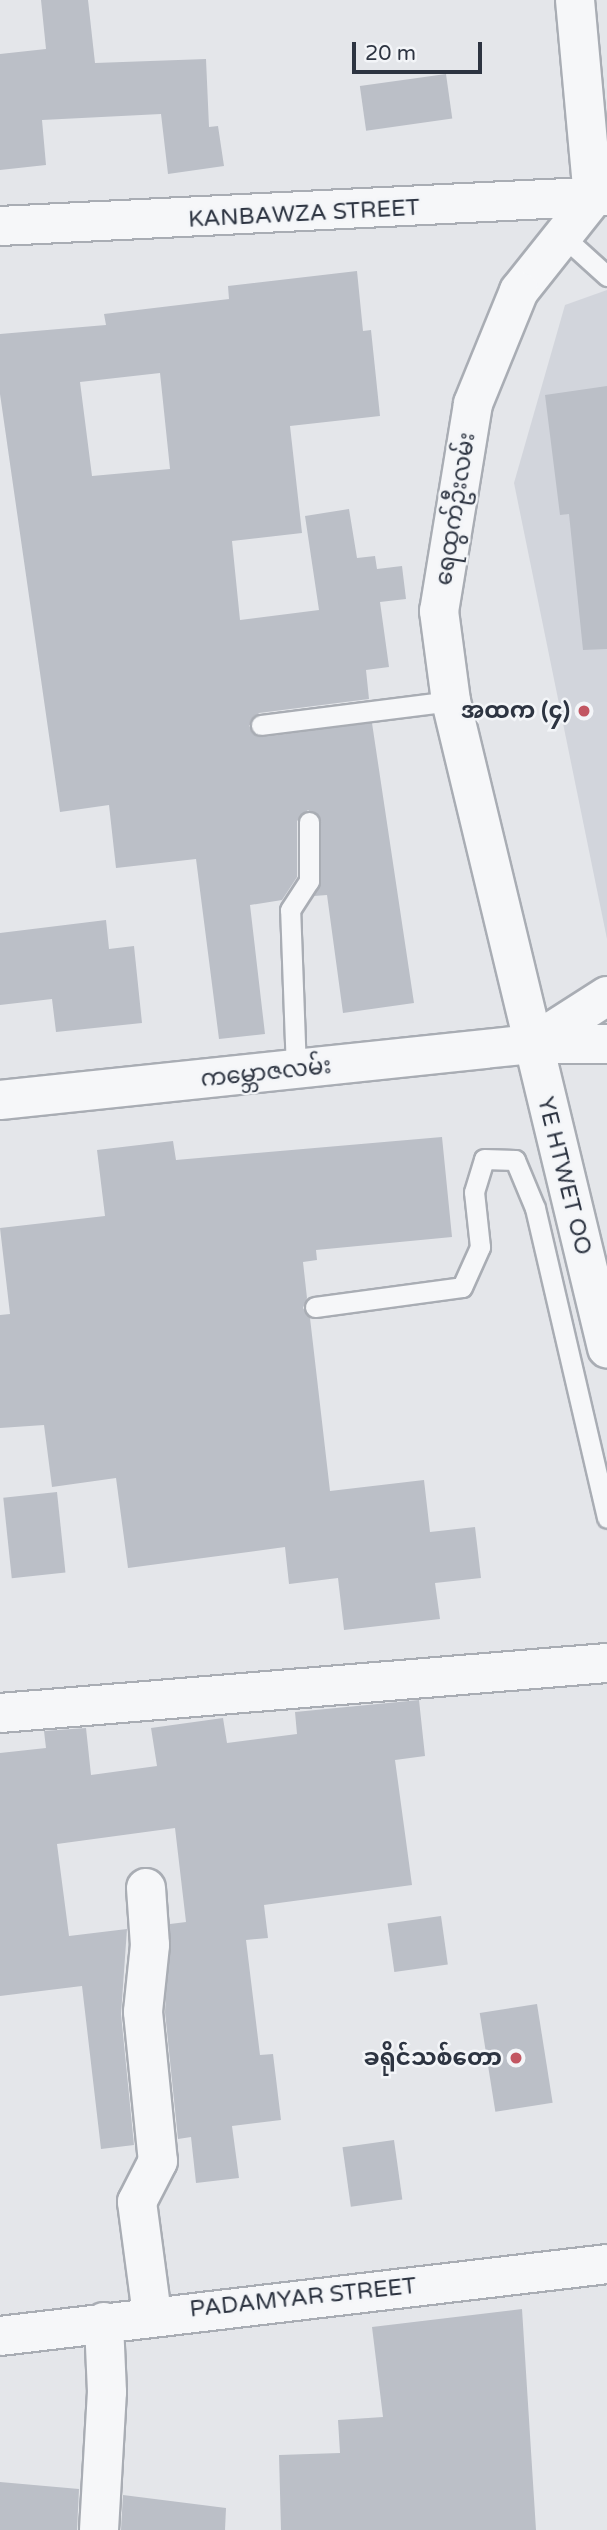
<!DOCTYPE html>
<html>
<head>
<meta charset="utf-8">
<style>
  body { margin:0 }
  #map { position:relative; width:607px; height:2530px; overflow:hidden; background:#e4e6ea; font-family:"Varela Round","Noto Sans Myanmar",sans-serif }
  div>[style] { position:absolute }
  .built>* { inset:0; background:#d2d5dc }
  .building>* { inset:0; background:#bbbfc7; transform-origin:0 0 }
  .roads { filter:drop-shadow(2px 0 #a9adb4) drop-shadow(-2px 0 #a9adb4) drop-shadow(0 2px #a9adb4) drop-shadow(0 -2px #a9adb4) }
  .lane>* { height:19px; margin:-9.5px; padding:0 9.5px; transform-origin:9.5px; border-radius:9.5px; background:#f6f7f9 }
  .street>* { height:38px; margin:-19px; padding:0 19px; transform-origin:19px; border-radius:19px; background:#f6f7f9 }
  .dots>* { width:19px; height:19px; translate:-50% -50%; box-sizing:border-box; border:4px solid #f3f5f8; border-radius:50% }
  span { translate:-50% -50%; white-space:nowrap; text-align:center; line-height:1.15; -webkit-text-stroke:5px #f3f5f8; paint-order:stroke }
  .street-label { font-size:23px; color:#2d3441 }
  .poi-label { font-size:23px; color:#2d3441; font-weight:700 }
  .right { translate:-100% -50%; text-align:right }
  .scale { position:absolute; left:352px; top:42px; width:130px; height:32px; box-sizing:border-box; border:4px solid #2d3441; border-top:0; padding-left:9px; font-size:21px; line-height:24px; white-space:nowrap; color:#2d3441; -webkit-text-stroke:5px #f3f5f8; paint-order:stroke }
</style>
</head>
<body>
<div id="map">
  <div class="built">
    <i style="clip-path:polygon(607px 290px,607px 939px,514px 483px,565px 305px)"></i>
  </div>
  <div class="building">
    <i style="clip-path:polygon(41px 0,88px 0,95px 63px,206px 59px,209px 127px,218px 126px,224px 166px,168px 174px,161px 114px,42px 120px,46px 165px,0 170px,0 54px,46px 49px)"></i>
    <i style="left:446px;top:74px;width:45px;height:87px;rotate:82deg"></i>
    <i style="clip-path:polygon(evenodd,357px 271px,363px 331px,371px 330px,380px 416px,290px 426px,302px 533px,232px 541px,240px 620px,319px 610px,305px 516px,349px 509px,357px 558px,375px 556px,377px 569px,402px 566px,406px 599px,380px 602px,389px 667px,366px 670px,369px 699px,259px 713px,249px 726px,263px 737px,372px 723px,414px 1003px,343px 1013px,327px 895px,314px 896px,321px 881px,321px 821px,308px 810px,297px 821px,297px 877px,282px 900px,250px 905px,265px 1034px,219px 1039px,196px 859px,116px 868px,109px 805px,60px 812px,0 394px,0 334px,106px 325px,104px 314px,229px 299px,228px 286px,357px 271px,160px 373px,170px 469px,92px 476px,80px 382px,160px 373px)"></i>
    <i style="clip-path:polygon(607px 386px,607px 649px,583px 650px,569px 514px,560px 515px,545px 395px)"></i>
    <i style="clip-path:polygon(106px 920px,109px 949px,134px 946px,142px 1023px,56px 1032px,52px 999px,0 1005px,0 933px)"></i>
    <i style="clip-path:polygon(442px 1137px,452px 1237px,316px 1250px,317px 1260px,303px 1262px,307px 1298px,303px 1308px,310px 1318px,330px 1491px,424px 1480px,430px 1532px,475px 1527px,481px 1578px,435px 1583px,440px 1619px,344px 1630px,338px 1578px,289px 1584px,285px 1547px,128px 1568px,116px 1478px,52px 1487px,44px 1425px,0 1428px,0 1315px,10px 1314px,0 1228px,105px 1216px,97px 1150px,173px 1141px,176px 1160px)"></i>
    <i style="left:57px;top:1492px;width:81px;height:54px;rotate:84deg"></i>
    <i style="clip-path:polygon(419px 1700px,425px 1756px,395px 1760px,412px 1885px,264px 1905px,268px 1938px,246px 1940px,260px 2055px,273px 2054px,281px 2120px,232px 2126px,239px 2178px,196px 2183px,191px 2137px,178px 2139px,165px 2012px,170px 1924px,186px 1922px,175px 1828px,57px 1844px,69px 1936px,127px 1929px,121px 2014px,134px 2145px,101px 2149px,82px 1986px,0 1996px,0 1753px,46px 1748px,44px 1731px,86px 1728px,91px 1775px,157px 1766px,151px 1728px,223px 1718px,227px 1743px,297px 1734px,295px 1712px)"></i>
    <i style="left:441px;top:1916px;width:49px;height:54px;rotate:82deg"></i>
    <i style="left:537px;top:2004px;width:100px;height:58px;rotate:81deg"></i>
    <i style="left:394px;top:2140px;width:60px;height:52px;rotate:82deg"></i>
    <i style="clip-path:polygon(522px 2309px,536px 2530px,281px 2530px,279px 2455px,340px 2453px,338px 2420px,383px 2417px,372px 2327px)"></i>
    <i style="clip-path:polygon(0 2482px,79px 2489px,77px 2530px,0 2530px)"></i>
    <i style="clip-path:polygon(123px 2495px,226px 2508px,225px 2530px,121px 2530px)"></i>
  </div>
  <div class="roads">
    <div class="lane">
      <i style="left:565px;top:238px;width:57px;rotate:42.1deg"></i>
      <i style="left:261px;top:725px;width:192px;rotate:-7.2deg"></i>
      <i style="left:296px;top:1070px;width:160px;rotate:-92.1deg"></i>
      <i style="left:290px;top:910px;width:35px;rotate:-57deg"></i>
      <i style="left:309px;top:881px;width:59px;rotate:-90deg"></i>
      <i style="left:315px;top:1307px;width:148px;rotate:-7.7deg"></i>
      <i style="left:462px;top:1287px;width:44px;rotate:-65.8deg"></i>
      <i style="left:480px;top:1247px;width:55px;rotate:-96.2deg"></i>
      <i style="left:474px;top:1192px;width:34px;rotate:-73deg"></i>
      <i style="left:484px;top:1159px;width:31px;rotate:2deg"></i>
      <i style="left:515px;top:1160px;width:52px;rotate:67.4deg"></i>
      <i style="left:535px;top:1208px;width:318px;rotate:76.9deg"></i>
    </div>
    <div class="street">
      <i style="left:575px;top:0;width:199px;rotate:84.8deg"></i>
      <i style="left:593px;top:198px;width:119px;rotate:128.5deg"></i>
      <i style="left:519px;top:291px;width:122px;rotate:112.2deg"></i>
      <i style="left:473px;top:404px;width:210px;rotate:99.3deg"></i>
      <i style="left:439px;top:611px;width:91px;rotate:82.4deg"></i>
      <i style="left:451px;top:701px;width:666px;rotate:76.44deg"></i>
      <i style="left:0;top:226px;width:608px;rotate:-2.83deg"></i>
      <i style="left:532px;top:1044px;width:89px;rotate:-32.6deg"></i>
      <i style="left:0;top:1100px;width:535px;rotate:-6.01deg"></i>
      <i style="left:532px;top:1044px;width:75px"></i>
      <i style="left:0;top:1713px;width:609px;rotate:-4.71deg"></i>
      <i style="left:146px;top:1888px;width:57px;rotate:86deg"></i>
      <i style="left:150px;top:1945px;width:67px;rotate:96deg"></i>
      <i style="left:143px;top:2012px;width:150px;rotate:84.3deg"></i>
      <i style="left:158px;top:2161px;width:46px;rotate:117.1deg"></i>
      <i style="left:137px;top:2202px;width:114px;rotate:82.4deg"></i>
      <i style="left:0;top:2336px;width:611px;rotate:-6.76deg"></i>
      <i style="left:99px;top:2530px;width:138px;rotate:-86.7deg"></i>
      <i style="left:107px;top:2392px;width:70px;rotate:-92.5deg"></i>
    </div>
  </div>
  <div class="dots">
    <i style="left:584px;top:711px;background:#c25662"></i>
    <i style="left:516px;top:2058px;background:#c25662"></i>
  </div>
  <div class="street-label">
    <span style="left:304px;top:214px;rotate:-3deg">KANBAWZA STREET</span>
    <span style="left:456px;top:509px;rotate:-81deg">ရေထွက်ဦးလမ်း</span>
    <span style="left:266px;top:1073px;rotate:-6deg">ကမ္ဘောဇလမ်း</span>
    <span style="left:564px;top:1176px;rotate:76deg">YE HTWET OO</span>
    <span style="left:303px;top:2298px;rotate:-6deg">PADAMYAR STREET</span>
  </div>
  <div class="poi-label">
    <span class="right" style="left:570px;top:711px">အထက (၄)</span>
    <span class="right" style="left:502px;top:2058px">ခရိုင်သစ်တော</span>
  </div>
  <div class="scale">20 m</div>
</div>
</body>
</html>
